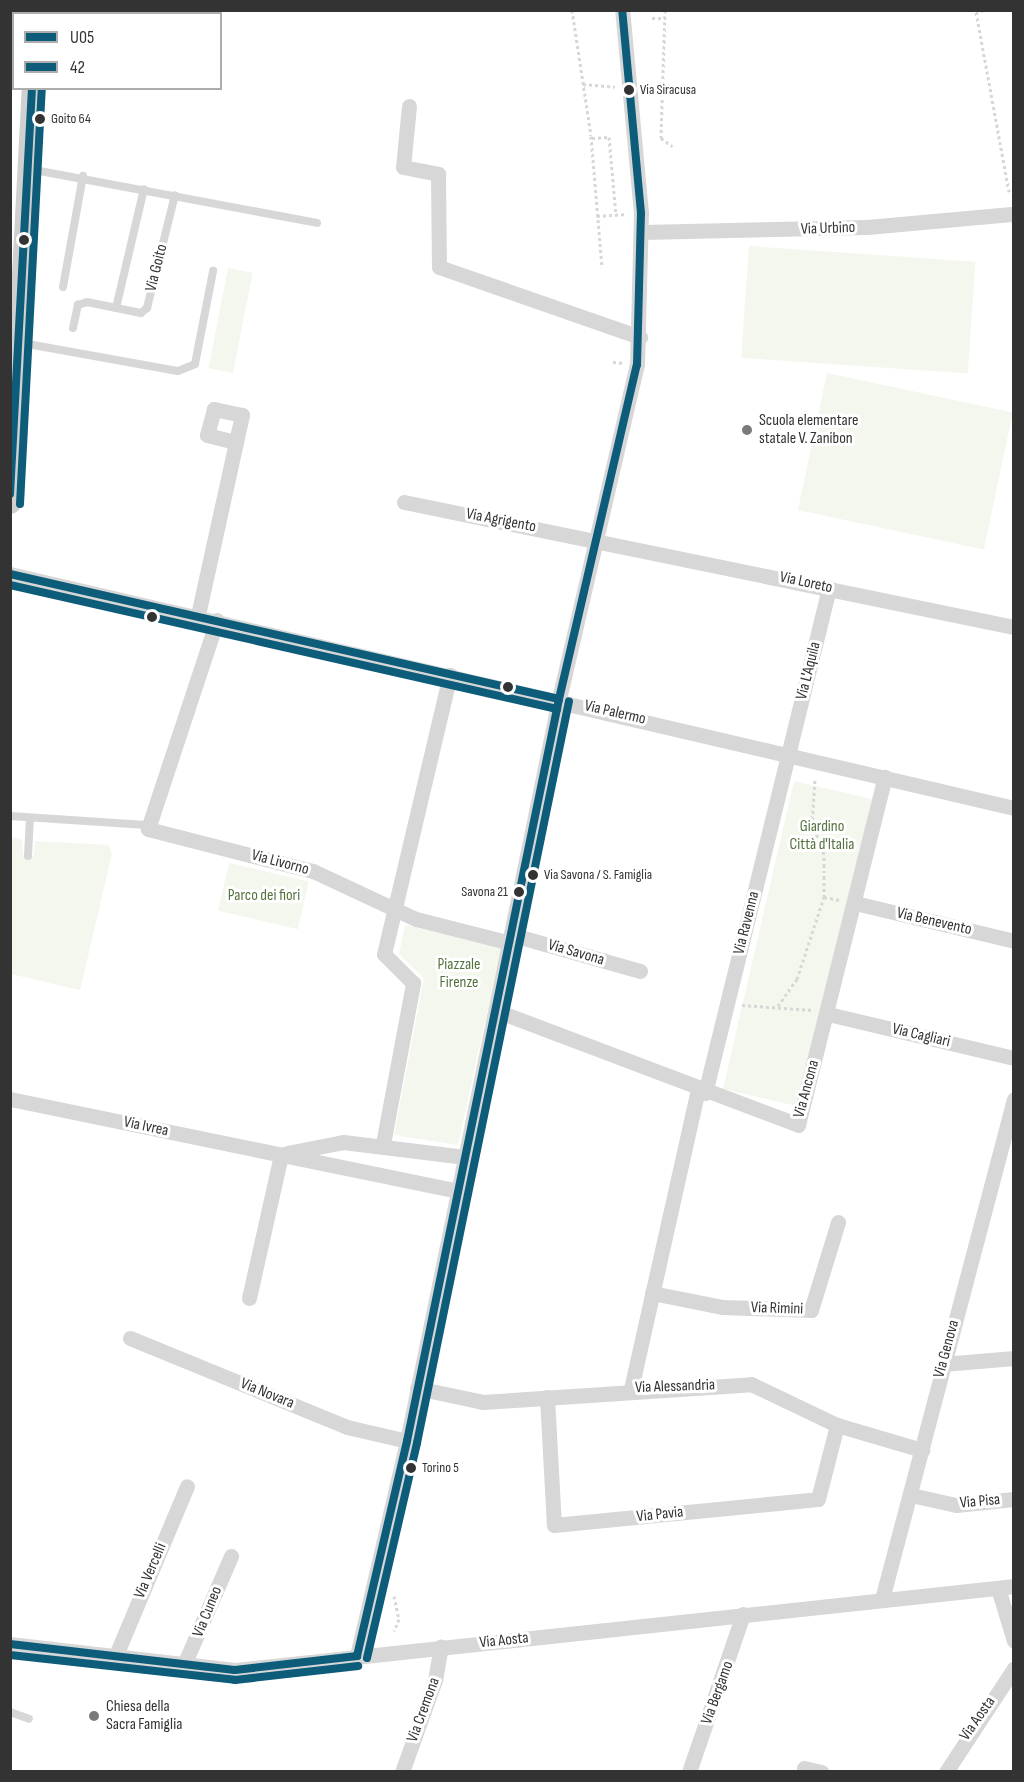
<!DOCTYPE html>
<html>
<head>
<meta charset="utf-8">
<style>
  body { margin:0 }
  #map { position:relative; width:1024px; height:1782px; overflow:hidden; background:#fff; font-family:"Sofia Sans Condensed",sans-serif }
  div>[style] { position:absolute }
  .green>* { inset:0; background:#f3f7ee; transform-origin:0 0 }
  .path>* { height:3px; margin-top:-1.5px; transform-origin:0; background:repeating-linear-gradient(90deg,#d7d7d7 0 3px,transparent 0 6px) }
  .service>* { height:8px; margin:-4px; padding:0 4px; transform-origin:4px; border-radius:4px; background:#d7d7d7 }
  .minor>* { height:15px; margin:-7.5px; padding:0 7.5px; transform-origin:7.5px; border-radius:7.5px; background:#d7d7d7 }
  .secondary>* { height:21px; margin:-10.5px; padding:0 10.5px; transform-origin:10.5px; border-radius:10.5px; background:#d0d0d0 }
  .bus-1>* { height:8px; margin:-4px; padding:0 4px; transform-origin:4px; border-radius:4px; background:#0c5c7a }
  .bus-2>* { height:8px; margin:-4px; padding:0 4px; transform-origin:4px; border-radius:4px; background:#0c5c7a }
  .dots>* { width:16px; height:16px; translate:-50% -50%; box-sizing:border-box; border:3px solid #fff; border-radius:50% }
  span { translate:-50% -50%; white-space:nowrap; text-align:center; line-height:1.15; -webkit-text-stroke:6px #fff; paint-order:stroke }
  .bus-label { font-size:14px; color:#333 }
  .left { translate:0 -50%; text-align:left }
  .right { translate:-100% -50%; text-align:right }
  .street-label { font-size:16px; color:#333 }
  .poi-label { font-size:16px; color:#333 }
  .park-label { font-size:16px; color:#54723d }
  .frame { position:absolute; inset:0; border:12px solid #333; pointer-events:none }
  .legend { position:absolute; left:12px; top:12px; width:210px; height:78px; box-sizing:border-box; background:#fff; border:2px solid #adadad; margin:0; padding:8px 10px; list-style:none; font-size:18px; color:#333 }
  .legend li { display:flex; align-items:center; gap:12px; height:30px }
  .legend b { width:30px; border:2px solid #adadad }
</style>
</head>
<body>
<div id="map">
  <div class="green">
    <i style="left:749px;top:246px;width:227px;height:112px;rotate:4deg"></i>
    <i style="left:228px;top:268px;width:25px;height:102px;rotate:11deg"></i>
    <i style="left:827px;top:373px;width:190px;height:140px;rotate:12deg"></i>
    <i style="left:794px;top:781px;width:80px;height:316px;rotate:13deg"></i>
    <i style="clip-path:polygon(10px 837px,22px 839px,23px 855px,34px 856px,35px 841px,109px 845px,112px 854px,80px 990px,11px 974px)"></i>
    <i style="left:229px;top:863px;width:82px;height:49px;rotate:13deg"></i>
    <i style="clip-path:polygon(405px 925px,501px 948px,458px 1145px,394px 1135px,424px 978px,399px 954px)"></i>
  </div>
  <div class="path">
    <i style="left:572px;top:10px;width:127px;rotate:81.4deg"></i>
    <i style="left:591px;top:136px;width:132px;rotate:85.2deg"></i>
    <i style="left:665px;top:10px;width:128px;rotate:91.8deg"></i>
    <i style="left:661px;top:138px;width:14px;rotate:36deg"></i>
    <i style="left:984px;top:10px;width:8px;rotate:166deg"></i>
    <i style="left:976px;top:12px;width:183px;rotate:79.6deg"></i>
    <i style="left:652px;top:18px;width:13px"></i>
    <i style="left:583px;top:84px;width:32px;rotate:5deg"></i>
    <i style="left:592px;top:138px;width:17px;rotate:-3deg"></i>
    <i style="left:609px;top:137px;width:78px;rotate:84.9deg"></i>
    <i style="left:597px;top:216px;width:30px;rotate:-4deg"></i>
    <i style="left:613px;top:362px;width:11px;rotate:5deg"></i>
    <i style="left:824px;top:897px;width:16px;rotate:11deg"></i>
    <i style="left:742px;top:1005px;width:71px;rotate:4deg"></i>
    <i style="left:778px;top:1006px;width:33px;rotate:-55deg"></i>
    <i style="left:797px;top:979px;width:86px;rotate:-71.8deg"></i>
    <i style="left:824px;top:897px;width:43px;rotate:-90deg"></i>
    <i style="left:824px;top:854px;width:31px;rotate:-112deg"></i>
    <i style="left:812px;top:825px;width:47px;rotate:-86.3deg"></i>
    <i style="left:394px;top:1596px;width:24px;rotate:78deg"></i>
    <i style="left:399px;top:1619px;width:13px;rotate:113deg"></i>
  </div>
  <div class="service">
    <i style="left:29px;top:169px;width:293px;rotate:10.6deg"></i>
    <i style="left:63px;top:287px;width:113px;rotate:-79.8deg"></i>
    <i style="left:116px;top:308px;width:122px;rotate:-76.8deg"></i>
    <i style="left:73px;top:328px;width:24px;rotate:-78deg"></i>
    <i style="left:78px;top:305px;width:9px;rotate:-18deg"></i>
    <i style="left:87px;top:302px;width:55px;rotate:11.5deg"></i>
    <i style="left:141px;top:313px;width:8px;rotate:-40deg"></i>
    <i style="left:147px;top:308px;width:116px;rotate:-76.1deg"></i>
    <i style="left:22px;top:343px;width:158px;rotate:10.2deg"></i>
    <i style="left:178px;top:371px;width:18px;rotate:-22deg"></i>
    <i style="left:195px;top:364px;width:95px;rotate:-79deg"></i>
    <i style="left:10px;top:816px;width:136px;rotate:3.8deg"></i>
    <i style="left:28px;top:856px;width:38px;rotate:-87deg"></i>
    <i style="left:10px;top:1712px;width:20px;rotate:20deg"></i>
  </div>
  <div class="minor">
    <i style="left:409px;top:106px;width:61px;rotate:95.6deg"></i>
    <i style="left:403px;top:167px;width:36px;rotate:11deg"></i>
    <i style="left:438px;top:174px;width:93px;rotate:89.4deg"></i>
    <i style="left:439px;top:267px;width:213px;rotate:19.2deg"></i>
    <i style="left:642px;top:232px;width:225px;rotate:-1.3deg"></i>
    <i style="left:867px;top:227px;width:148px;rotate:-5.1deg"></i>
    <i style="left:404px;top:502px;width:623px;rotate:11.58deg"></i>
    <i style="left:10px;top:574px;width:1031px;rotate:13.12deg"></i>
    <i style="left:198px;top:615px;width:205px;rotate:-77.6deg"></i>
    <i style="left:242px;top:415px;width:29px;rotate:-168deg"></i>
    <i style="left:214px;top:409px;width:27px;rotate:105deg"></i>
    <i style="left:207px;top:435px;width:30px;rotate:14deg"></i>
    <i style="left:217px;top:620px;width:220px;rotate:108.3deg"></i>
    <i style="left:148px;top:829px;width:170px;rotate:14.3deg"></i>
    <i style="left:313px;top:871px;width:114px;rotate:25deg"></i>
    <i style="left:416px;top:919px;width:98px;rotate:14.2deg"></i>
    <i style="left:855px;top:903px;width:163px;rotate:13.4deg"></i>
    <i style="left:513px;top:935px;width:132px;rotate:15.8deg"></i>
    <i style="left:497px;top:1011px;width:322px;rotate:20.7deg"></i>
    <i style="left:798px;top:1125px;width:359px;rotate:-76deg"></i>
    <i style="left:828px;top:1014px;width:191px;rotate:13.3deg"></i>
    <i style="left:705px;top:1093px;width:520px;rotate:-76.2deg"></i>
    <i style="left:10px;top:1099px;width:456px;rotate:11.6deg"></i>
    <i style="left:383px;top:1144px;width:164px;rotate:-79.4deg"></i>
    <i style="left:413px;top:983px;width:41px;rotate:-135deg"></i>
    <i style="left:384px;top:954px;width:287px;rotate:-76.7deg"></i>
    <i style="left:287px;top:1153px;width:57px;rotate:-11.1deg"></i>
    <i style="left:343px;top:1142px;width:123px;rotate:7deg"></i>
    <i style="left:652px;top:1293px;width:71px;rotate:11.3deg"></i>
    <i style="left:722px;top:1307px;width:89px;rotate:1.9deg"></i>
    <i style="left:811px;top:1310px;width:92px;rotate:-72.9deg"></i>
    <i style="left:249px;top:1298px;width:147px;rotate:-77.4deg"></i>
    <i style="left:130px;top:1338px;width:235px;rotate:22.3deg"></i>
    <i style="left:347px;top:1427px;width:62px;rotate:13.1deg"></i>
    <i style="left:943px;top:1364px;width:71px;rotate:-4.8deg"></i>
    <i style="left:417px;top:1388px;width:67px;rotate:12deg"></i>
    <i style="left:483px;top:1402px;width:269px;rotate:-3.8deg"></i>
    <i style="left:751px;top:1384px;width:95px;rotate:25.5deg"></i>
    <i style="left:837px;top:1425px;width:89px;rotate:16.4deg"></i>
    <i style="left:631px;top:1389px;width:306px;rotate:-77.4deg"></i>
    <i style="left:547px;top:1397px;width:128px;rotate:86.9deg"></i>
    <i style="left:554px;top:1525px;width:265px;rotate:-5.6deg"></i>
    <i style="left:818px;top:1499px;width:76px;rotate:-75.6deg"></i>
    <i style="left:911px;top:1495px;width:46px;rotate:12.5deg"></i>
    <i style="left:956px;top:1505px;width:58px;rotate:-5.9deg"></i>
    <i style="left:998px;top:1588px;width:55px;rotate:73.2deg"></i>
    <i style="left:882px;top:1599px;width:517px;rotate:-75.21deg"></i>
    <i style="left:10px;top:1644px;width:226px;rotate:6.6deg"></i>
    <i style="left:235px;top:1670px;width:784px;rotate:-6.15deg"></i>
    <i style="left:116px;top:1655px;width:183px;rotate:-67.2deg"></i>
    <i style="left:357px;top:1656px;width:221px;rotate:-76.9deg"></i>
    <i style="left:407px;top:1441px;width:757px;rotate:-78.42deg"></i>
    <i style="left:559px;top:699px;width:343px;rotate:-76.9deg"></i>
    <i style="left:637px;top:365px;width:152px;rotate:-88.5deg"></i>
    <i style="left:641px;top:213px;width:204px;rotate:-95.3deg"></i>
    <i style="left:183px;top:1667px;width:121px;rotate:-66.6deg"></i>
    <i style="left:804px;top:1768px;width:18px;rotate:13deg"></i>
    <i style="left:402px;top:1772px;width:98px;rotate:-70.3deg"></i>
    <i style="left:435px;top:1680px;width:34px;rotate:-80deg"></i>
    <i style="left:689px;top:1772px;width:167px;rotate:-71.1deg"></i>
    <i style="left:946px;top:1772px;width:124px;rotate:-56.8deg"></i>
  </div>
  <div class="secondary">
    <i style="left:36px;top:14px;width:4px;rotate:-90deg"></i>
    <i style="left:10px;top:503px;width:416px;rotate:-87deg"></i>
  </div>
  <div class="bus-1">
    <i style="left:10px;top:494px;width:407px;rotate:-86.9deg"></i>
    <i style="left:10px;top:574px;width:563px;rotate:12.83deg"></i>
    <i style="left:10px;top:1644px;width:226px;rotate:6.6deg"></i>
    <i style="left:235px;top:1670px;width:123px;rotate:-6.5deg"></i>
    <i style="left:357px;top:1656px;width:221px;rotate:-76.9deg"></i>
    <i style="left:407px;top:1441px;width:757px;rotate:-78.42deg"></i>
    <i style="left:559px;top:699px;width:343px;rotate:-76.9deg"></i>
    <i style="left:637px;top:365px;width:152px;rotate:-88.5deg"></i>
    <i style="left:641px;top:213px;width:204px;rotate:-95.3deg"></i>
  </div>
  <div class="bus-2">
    <i style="left:20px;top:504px;width:416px;rotate:-87deg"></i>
    <i style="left:10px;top:585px;width:561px;rotate:12.77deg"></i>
    <i style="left:10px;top:1655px;width:226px;rotate:6.3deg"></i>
    <i style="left:235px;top:1680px;width:124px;rotate:-6.5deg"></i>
    <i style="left:367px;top:1658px;width:221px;rotate:-76.9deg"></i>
    <i style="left:417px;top:1443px;width:757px;rotate:-78.42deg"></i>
  </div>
  <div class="dots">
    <i style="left:629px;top:90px;background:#333"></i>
    <i style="left:40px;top:119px;background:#333"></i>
    <i style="left:24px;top:240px;background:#333"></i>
    <i style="left:747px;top:430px;background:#7a7a7a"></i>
    <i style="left:152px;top:617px;background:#333"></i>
    <i style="left:508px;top:687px;background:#333"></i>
    <i style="left:533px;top:875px;background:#333"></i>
    <i style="left:519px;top:892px;background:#333"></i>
    <i style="left:411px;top:1468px;background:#333"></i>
    <i style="left:94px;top:1716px;background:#7a7a7a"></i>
  </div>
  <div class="bus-label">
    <span class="left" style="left:640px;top:90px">Via Siracusa</span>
    <span class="left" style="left:51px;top:119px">Goito 64</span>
    <span class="left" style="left:544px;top:875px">Via Savona / S. Famiglia</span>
    <span class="right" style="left:508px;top:892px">Savona 21</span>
    <span class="left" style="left:422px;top:1468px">Torino 5</span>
  </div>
  <div class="street-label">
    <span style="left:828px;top:229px;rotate:-2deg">Via Urbino</span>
    <span style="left:157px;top:268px;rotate:-76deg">Via Goito</span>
    <span style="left:501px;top:521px;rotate:11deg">Via Agrigento</span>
    <span style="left:806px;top:583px;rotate:12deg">Via Loreto</span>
    <span style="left:809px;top:671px;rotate:-76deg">Via L'Aquila</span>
    <span style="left:615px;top:713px;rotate:13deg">Via Palermo</span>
    <span style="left:280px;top:863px;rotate:15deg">Via Livorno</span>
    <span style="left:934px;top:922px;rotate:13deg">Via Benevento</span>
    <span style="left:747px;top:923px;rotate:-76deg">Via Ravenna</span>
    <span style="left:576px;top:953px;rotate:16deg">Via Savona</span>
    <span style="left:921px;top:1036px;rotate:13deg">Via Cagliari</span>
    <span style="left:807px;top:1089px;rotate:-75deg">Via Ancona</span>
    <span style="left:146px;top:1127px;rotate:12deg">Via Ivrea</span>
    <span style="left:777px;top:1309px;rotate:2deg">Via Rimini</span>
    <span style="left:947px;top:1349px;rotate:-75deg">Via Genova</span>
    <span style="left:675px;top:1387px;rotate:-2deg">Via Alessandria</span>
    <span style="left:267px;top:1394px;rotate:22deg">Via Novara</span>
    <span style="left:980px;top:1502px;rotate:-5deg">Via Pisa</span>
    <span style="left:660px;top:1515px;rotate:-6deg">Via Pavia</span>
    <span style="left:151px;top:1571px;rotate:-67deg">Via Vercelli</span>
    <span style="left:208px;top:1612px;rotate:-68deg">Via Cuneo</span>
    <span style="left:504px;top:1641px;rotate:-6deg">Via Aosta</span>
    <span style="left:718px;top:1693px;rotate:-70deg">Via Bergamo</span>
    <span style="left:424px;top:1710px;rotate:-70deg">Via Cremona</span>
    <span style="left:978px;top:1719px;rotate:-55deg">Via Aosta</span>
  </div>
  <div class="poi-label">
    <span class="left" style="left:759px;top:430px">Scuola elementare<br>statale V. Zanibon</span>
    <span class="left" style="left:106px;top:1716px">Chiesa della<br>Sacra Famiglia</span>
  </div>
  <div class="park-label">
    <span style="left:822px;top:836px">Giardino<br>Città d'Italia</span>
    <span style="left:264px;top:896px">Parco dei fiori</span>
    <span style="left:459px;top:974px">Piazzale<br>Firenze</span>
  </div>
  <div class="frame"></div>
  <ul class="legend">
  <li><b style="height:8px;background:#0c5c7a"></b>U05</li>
  <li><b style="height:8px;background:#0c5c7a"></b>42</li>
  </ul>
</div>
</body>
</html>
